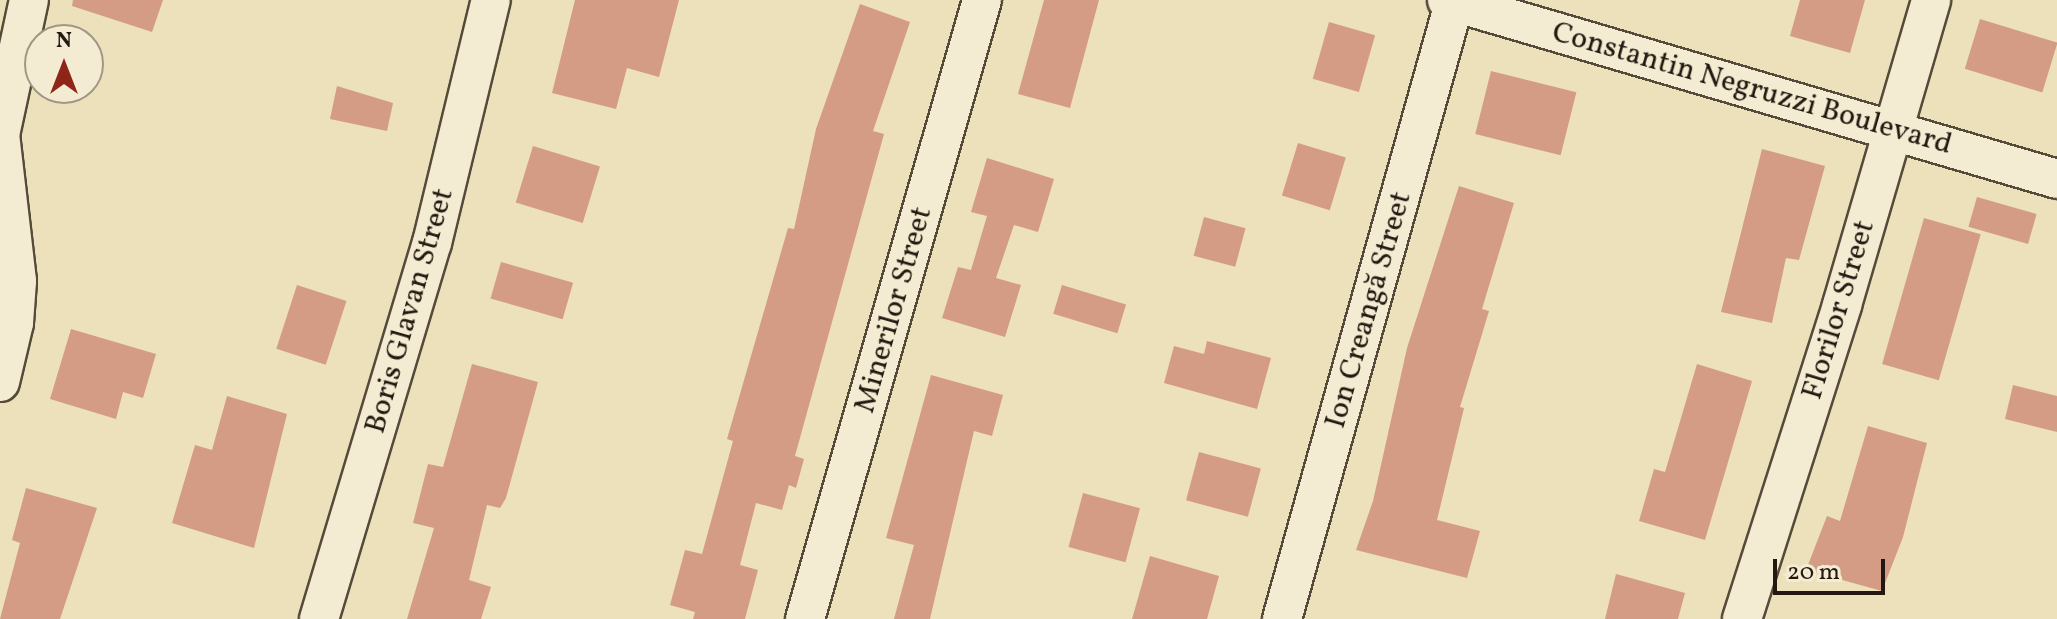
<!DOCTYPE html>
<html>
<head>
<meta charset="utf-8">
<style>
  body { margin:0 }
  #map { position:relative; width:2057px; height:619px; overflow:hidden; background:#ece1ba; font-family:Vollkorn,serif }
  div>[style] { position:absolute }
  .building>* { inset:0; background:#d49c84; transform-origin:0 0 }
  .roads { filter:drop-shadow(2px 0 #564a3b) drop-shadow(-2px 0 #564a3b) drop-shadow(0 2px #564a3b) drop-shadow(0 -2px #564a3b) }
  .minor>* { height:38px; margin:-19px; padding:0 19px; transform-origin:19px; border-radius:19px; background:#f3ecd2 }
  span { translate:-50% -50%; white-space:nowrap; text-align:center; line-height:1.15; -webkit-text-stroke:6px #f3ecd2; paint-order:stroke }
  .street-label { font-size:30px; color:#241811 }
  .north { position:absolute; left:24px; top:24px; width:80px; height:80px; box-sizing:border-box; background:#f3ecd2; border:2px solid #a09785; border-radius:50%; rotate:0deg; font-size:22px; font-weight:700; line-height:32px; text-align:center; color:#241811 }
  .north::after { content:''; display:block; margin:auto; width:28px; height:36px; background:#8f2418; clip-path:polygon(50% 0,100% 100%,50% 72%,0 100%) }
  .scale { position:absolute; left:1773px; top:559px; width:112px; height:36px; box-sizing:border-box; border:4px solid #241811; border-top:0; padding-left:10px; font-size:24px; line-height:28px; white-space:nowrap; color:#241811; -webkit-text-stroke:6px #f3ecd2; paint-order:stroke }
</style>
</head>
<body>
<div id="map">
  <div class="building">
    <i style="clip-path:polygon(73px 0,163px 0,152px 32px,72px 6px)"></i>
    <i style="clip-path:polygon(575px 0,679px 0,659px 77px,627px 68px,616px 109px,552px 93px)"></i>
    <i style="clip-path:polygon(1044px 0,1099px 0,1070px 108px,1018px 94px)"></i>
    <i style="clip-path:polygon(1800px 0,1865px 0,1850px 53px,1790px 36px)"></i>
    <i style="clip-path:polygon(860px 4px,910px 22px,873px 131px,884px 134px,795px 456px,804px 459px,796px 488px,789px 485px,782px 510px,756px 503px,740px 565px,758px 570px,745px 619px,693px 619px,695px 612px,670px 605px,685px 550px,702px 554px,733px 441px,727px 439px,788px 228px,794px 229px,816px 129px)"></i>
    <i style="left:1980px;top:19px;width:81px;height:52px;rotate:17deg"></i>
    <i style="left:1329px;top:22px;width:48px;height:59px;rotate:16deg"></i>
    <i style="left:1491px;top:71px;width:88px;height:65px;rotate:14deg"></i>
    <i style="clip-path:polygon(337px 86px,393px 103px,387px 131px,330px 119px)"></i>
    <i style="left:1298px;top:143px;width:50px;height:55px;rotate:17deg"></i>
    <i style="left:533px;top:146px;width:70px;height:59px;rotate:17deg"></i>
    <i style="clip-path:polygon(1762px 149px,1825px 166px,1799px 260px,1786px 258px,1772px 323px,1721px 312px)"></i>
    <i style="clip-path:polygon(987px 158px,1054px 179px,1038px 232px,1014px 225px,996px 278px,1021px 285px,1005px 337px,942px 318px,958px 267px,971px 270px,987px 216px,971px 212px)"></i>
    <i style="clip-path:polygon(1459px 186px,1514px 203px,1482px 309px,1489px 311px,1460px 407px,1464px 408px,1437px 520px,1480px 531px,1467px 578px,1356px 550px,1373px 501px,1407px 348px)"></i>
    <i style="left:1977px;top:197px;width:62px;height:31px;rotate:16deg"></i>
    <i style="left:1204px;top:217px;width:43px;height:40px;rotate:15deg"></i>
    <i style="left:1924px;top:218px;width:59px;height:152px;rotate:16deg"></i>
    <i style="left:501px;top:262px;width:75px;height:38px;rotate:16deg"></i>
    <i style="left:297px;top:285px;width:52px;height:67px;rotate:18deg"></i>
    <i style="left:1062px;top:285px;width:67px;height:30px;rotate:17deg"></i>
    <i style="clip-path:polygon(71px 329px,156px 354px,143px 398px,123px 392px,116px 419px,50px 399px)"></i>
    <i style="clip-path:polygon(1207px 341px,1271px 358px,1257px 409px,1164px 383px,1174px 346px,1204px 354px)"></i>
    <i style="clip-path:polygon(472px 364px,538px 382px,506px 498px,500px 508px,487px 505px,469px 580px,491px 587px,481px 619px,407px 619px,434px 528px,413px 523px,428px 464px,443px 467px)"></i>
    <i style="clip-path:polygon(1697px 364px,1752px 381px,1705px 540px,1639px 521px,1654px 469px,1665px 472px)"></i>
    <i style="clip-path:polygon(931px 375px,1003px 395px,992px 436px,974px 431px,930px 619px,894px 619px,914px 545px,886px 538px)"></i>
    <i style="clip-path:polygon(2013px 385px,2057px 396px,2057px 432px,2005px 419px)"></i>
    <i style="clip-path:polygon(227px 396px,287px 414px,254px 548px,172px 523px,195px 445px,212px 450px)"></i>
    <i style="clip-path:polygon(1868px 426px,1927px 443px,1903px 537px,1882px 591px,1806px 570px,1827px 516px,1840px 521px)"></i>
    <i style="left:1199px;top:452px;width:64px;height:50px;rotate:15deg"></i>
    <i style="clip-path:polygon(26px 488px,97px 508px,60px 619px,0 619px,20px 543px,12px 540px)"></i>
    <i style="left:1083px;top:493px;width:59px;height:56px;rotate:15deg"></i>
    <i style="clip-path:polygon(1150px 556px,1219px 576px,1207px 619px,1132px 619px)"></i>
    <i style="clip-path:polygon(1616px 574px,1685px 593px,1678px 619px,1605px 619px)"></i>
  </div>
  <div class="roads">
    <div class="minor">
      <i style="left:1447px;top:0;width:636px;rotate:16.35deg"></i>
      <i style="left:0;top:382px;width:61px;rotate:-76.7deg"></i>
      <i style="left:14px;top:323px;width:42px;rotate:-85.9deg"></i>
      <i style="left:17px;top:281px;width:147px;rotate:-96.6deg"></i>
      <i style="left:0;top:135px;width:138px;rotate:-77.9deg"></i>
      <i style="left:319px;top:619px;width:393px;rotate:-73.3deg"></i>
      <i style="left:432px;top:243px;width:250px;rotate:-76.4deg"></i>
      <i style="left:805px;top:619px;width:644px;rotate:-74.04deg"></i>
      <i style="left:1282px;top:619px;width:643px;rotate:-74.39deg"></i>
      <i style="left:1742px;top:619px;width:330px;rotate:-72.3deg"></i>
      <i style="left:1842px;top:305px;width:318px;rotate:-73.7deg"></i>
    </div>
  </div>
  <div class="street-label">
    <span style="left:1752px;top:89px;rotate:16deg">Constantin Negruzzi Boulevard</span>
    <span style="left:894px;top:310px;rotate:-74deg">Minerilor Street</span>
    <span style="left:1369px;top:310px;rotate:-74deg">Ion Creangă Street</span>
    <span style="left:1839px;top:310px;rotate:-73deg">Florilor Street</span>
    <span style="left:410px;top:311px;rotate:-74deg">Boris Glavan Street</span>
  </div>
  <div class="north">N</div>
  <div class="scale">20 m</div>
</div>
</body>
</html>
